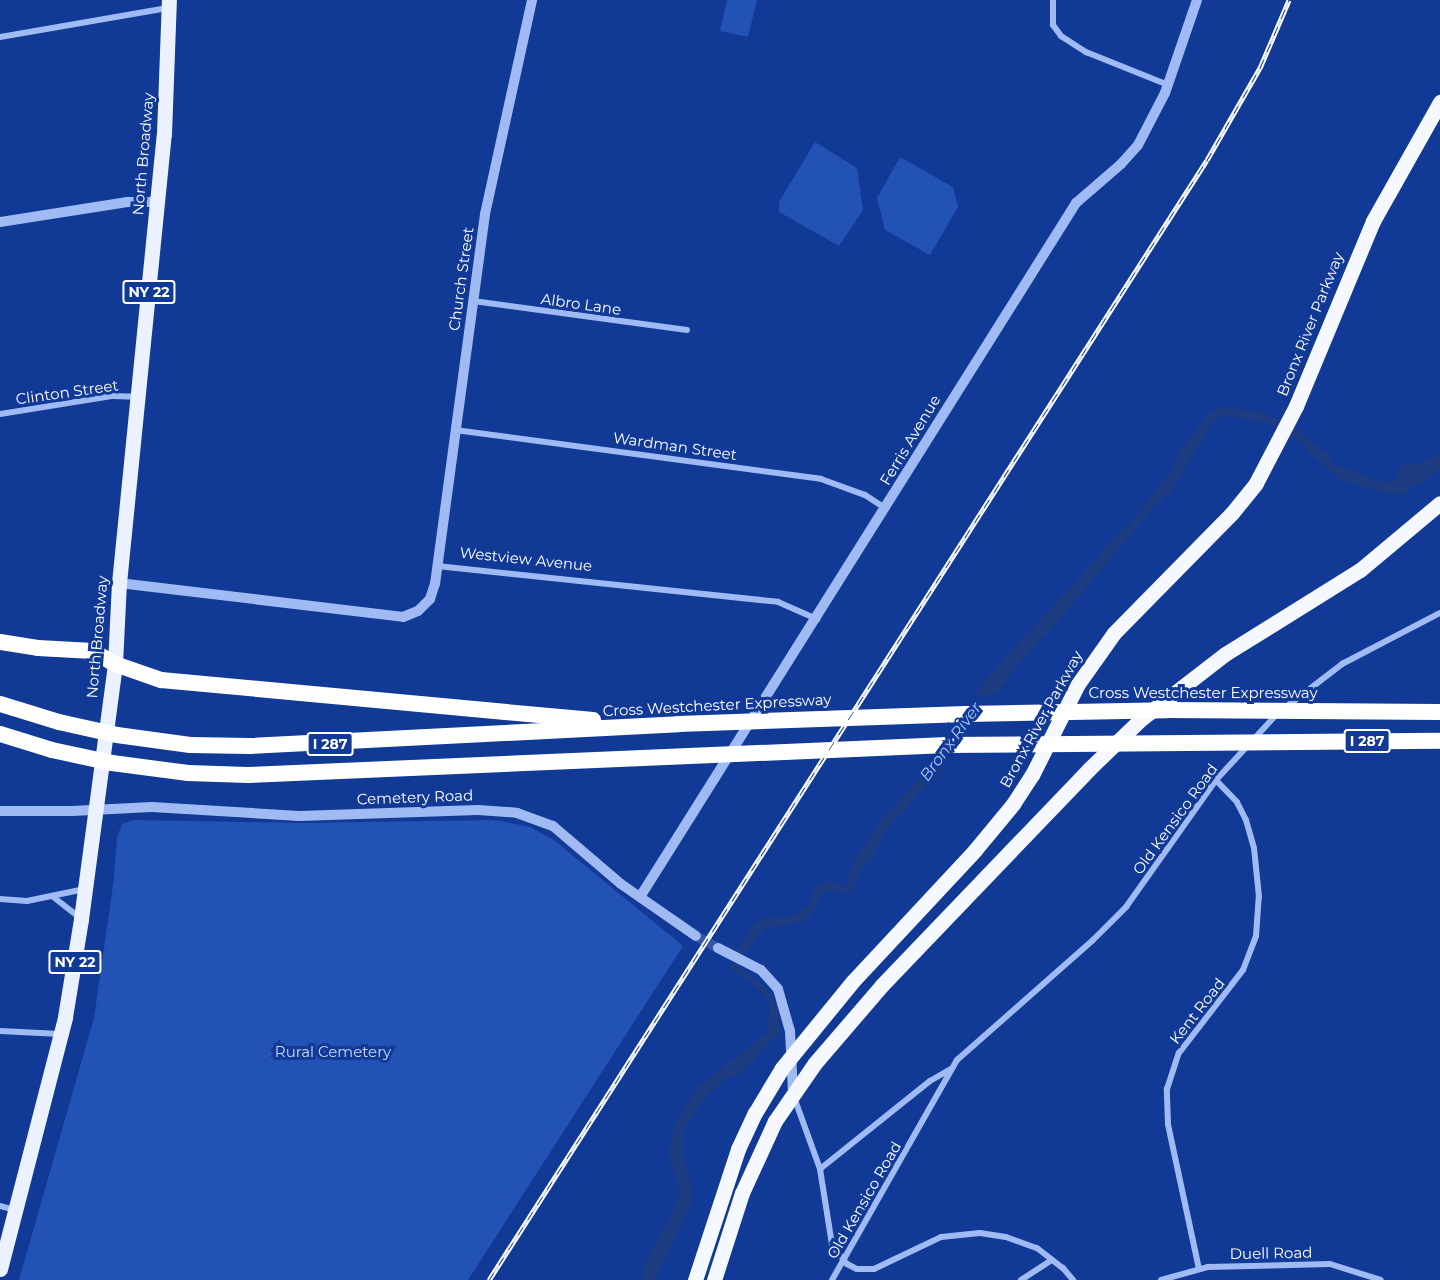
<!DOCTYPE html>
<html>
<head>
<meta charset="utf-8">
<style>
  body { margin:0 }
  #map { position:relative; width:1440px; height:1280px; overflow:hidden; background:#113996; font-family:Montserrat,sans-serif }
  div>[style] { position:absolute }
  .green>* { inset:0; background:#2352b5 }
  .water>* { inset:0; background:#1d3c82 }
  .pier>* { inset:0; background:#113996 }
  .tertiary-tunnel>* { height:10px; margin-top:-5px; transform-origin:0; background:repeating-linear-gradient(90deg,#3557a6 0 10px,transparent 0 15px) }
  .minor>* { height:6px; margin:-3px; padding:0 3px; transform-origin:3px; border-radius:3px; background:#a0bbf4 }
  .tertiary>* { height:10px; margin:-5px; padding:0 5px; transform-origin:5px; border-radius:5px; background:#a0bbf4 }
  .primary>* { height:15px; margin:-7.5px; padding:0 7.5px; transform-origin:7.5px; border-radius:7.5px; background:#ecf1ff }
  .trunk>* { height:15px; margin:-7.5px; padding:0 7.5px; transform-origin:7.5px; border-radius:7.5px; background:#f6f8ff }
  .motorway>* { height:16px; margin:-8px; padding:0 8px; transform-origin:8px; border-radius:8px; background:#fff }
  .rail>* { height:5px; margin-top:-2.5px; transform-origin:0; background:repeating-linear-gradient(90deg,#113996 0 9px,#fff 0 18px); box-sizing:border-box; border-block:2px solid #fff }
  span { translate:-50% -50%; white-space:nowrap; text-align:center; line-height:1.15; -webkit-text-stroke:6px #113996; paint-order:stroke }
  .shield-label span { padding:2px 4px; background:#113996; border:2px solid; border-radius:4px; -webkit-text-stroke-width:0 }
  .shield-label { font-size:14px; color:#fff; font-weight:700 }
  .street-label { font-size:15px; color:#fff }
  .park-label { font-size:15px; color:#c8d9fe }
  .water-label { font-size:16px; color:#acc6fa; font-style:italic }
</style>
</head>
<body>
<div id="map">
  <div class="green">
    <i style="clip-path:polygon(727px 0,757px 0,748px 37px,720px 31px)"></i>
    <i style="clip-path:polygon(815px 142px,857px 168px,863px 210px,839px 246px,779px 212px,779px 202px)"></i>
    <i style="clip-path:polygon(900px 157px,953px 187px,958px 207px,930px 255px,885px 230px,877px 198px)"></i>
    <i style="clip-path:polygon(133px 820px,303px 823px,495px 820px,530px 827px,554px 840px,683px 946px,468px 1280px,19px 1280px,94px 1018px,114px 878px,117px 837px,122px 824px)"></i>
  </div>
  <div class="water">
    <i style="clip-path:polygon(1220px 406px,1265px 413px,1300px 430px,1306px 438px,1329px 454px,1333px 464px,1381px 482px,1396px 482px,1397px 470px,1403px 464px,1416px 465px,1440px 453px,1440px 469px,1424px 483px,1417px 483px,1402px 495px,1385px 493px,1343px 481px,1314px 458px,1301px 442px,1269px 424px,1222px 415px,1213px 424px,1170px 493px,1152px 509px,1064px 615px,1018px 664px,937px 779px,925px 787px,884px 833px,874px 855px,862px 868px,851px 893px,829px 891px,821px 896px,812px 914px,804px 922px,765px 929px,744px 952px,740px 967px,764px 986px,776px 1003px,779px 1018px,779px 1033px,740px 1075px,727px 1078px,711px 1091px,684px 1129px,684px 1160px,692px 1188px,691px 1204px,655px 1280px,641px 1280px,645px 1262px,672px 1215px,680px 1191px,669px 1159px,669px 1145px,676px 1121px,698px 1086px,767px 1033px,770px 1006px,766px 997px,745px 978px,730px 970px,736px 951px,753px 926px,762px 918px,794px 916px,809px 905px,815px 888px,826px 881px,832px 881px,845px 888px,853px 862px,867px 842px,883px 817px,934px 763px,985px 680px,1099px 556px,1114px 536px,1130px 524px,1172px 469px,1179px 452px,1209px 413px)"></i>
  </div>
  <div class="pier">
    <i style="clip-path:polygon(998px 695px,951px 765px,927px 766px,972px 696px)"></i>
  </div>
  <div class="tertiary-tunnel">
    <i style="left:696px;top:936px;width:25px;rotate:29deg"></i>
  </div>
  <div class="minor">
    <i style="left:1053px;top:0;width:25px;rotate:90deg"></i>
    <i style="left:1053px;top:25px;width:14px;rotate:54deg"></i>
    <i style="left:1061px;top:36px;width:30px;rotate:33deg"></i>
    <i style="left:1086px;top:52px;width:88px;rotate:21.9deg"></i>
    <i style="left:0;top:37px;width:170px;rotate:-9.8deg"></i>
    <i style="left:473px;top:301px;width:216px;rotate:7.7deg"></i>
    <i style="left:0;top:414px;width:113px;rotate:-9.1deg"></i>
    <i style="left:112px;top:396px;width:25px;rotate:2deg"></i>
    <i style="left:455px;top:430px;width:369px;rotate:7.6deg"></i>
    <i style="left:821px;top:479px;width:47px;rotate:20deg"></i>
    <i style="left:865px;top:495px;width:24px;rotate:33deg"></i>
    <i style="left:437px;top:566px;width:343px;rotate:6deg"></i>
    <i style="left:778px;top:602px;width:43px;rotate:23.6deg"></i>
    <i style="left:1286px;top:707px;width:71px;rotate:-37.5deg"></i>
    <i style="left:1342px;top:664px;width:110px;rotate:-27.5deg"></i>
    <i style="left:52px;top:896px;width:36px;rotate:38deg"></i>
    <i style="left:0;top:899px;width:27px;rotate:4deg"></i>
    <i style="left:27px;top:901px;width:59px;rotate:-11.7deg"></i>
    <i style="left:0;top:1031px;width:60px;rotate:2.9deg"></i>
    <i style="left:794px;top:1097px;width:77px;rotate:70.1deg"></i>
    <i style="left:820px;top:1169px;width:77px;rotate:81deg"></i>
    <i style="left:832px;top:1245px;width:24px;rotate:52deg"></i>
    <i style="left:847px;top:1264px;width:11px;rotate:27deg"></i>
    <i style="left:857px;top:1269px;width:17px"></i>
    <i style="left:874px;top:1269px;width:74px;rotate:-25.5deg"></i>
    <i style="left:941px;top:1237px;width:39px;rotate:-6deg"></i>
    <i style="left:980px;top:1233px;width:26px;rotate:9deg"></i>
    <i style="left:1006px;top:1237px;width:33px;rotate:20deg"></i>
    <i style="left:1037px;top:1248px;width:33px;rotate:38deg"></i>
    <i style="left:1063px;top:1268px;width:16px;rotate:50deg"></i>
    <i style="left:820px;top:1169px;width:141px;rotate:-38.7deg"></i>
    <i style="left:930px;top:1081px;width:24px;rotate:-30deg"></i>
    <i style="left:0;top:1206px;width:16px;rotate:15deg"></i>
    <i style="left:1199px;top:1269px;width:148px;rotate:-102.1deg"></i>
    <i style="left:1168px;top:1124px;width:35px;rotate:-92deg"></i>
    <i style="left:1167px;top:1089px;width:38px;rotate:-72deg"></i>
    <i style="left:1179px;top:1053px;width:105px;rotate:-52.4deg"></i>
    <i style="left:1243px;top:970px;width:36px;rotate:-69deg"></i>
    <i style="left:1256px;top:936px;width:39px;rotate:-86deg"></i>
    <i style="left:1259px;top:897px;width:49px;rotate:-95.8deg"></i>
    <i style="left:1254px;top:848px;width:29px;rotate:-106deg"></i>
    <i style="left:1246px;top:820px;width:20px;rotate:-117deg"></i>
    <i style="left:1237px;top:802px;width:30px;rotate:-134deg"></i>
    <i style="left:832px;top:1280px;width:253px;rotate:-60.4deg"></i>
    <i style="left:957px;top:1060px;width:181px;rotate:-41.4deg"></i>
    <i style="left:1093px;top:940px;width:47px;rotate:-45deg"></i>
    <i style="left:1126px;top:907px;width:156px;rotate:-54.7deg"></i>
    <i style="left:1216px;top:780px;width:88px;rotate:-47.3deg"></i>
    <i style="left:1021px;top:1280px;width:37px;rotate:-33deg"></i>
    <i style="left:1161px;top:1280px;width:49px;rotate:-15.5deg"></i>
    <i style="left:1208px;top:1267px;width:122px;rotate:-1.4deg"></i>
    <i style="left:1330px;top:1264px;width:53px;rotate:17.4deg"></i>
  </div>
  <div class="tertiary">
    <i style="left:0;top:222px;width:129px;rotate:-8.9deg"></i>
    <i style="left:127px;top:202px;width:31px"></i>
    <i style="left:119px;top:583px;width:286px;rotate:6.8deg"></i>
    <i style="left:403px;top:617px;width:16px;rotate:-22deg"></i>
    <i style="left:418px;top:611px;width:17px;rotate:-45deg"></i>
    <i style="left:430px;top:599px;width:16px;rotate:-72deg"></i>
    <i style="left:435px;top:584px;width:373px;rotate:-82.3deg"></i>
    <i style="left:485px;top:214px;width:219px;rotate:-77.6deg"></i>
    <i style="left:0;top:811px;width:72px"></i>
    <i style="left:72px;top:811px;width:80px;rotate:-2.9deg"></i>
    <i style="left:152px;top:807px;width:147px;rotate:3.5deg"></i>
    <i style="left:299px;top:816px;width:179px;rotate:-1.9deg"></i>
    <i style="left:478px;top:810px;width:39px;rotate:4deg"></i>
    <i style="left:517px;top:813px;width:38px;rotate:20deg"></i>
    <i style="left:553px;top:826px;width:89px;rotate:40.5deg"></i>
    <i style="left:621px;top:884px;width:91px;rotate:34.7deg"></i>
    <i style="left:640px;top:897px;width:820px;rotate:-57.86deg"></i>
    <i style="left:1076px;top:203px;width:60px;rotate:-40.9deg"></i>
    <i style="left:1121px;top:164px;width:25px;rotate:-48deg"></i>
    <i style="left:1138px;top:145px;width:59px;rotate:-62.6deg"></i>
    <i style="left:1165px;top:93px;width:98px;rotate:-71deg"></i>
    <i style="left:718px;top:948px;width:48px;rotate:27.1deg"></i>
    <i style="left:761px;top:970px;width:25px;rotate:48deg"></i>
    <i style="left:778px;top:989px;width:44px;rotate:74.1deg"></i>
    <i style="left:790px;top:1031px;width:62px;rotate:87.2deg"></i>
  </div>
  <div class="primary">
    <i style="left:0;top:1269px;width:260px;rotate:-75.5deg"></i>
    <i style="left:65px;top:1017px;width:99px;rotate:-80.7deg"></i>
    <i style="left:81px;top:919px;width:257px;rotate:-82.4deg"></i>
    <i style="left:115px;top:664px;width:81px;rotate:-87.2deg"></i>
    <i style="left:119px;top:583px;width:451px;rotate:-84.3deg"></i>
    <i style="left:164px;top:134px;width:134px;rotate:-87.9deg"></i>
  </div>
  <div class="trunk">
    <i style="left:695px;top:1280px;width:138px;rotate:-71.8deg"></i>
    <i style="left:738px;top:1149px;width:40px;rotate:-65deg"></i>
    <i style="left:755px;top:1113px;width:52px;rotate:-59deg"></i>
    <i style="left:782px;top:1068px;width:112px;rotate:-50.8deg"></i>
    <i style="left:853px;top:981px;width:179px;rotate:-47deg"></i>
    <i style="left:975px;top:850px;width:60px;rotate:-50.4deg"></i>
    <i style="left:1013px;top:804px;width:35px;rotate:-57deg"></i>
    <i style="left:1032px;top:775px;width:102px;rotate:-63.2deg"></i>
    <i style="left:1078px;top:684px;width:62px;rotate:-54.8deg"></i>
    <i style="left:1114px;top:633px;width:168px;rotate:-45.5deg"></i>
    <i style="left:1232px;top:513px;width:38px;rotate:-51deg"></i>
    <i style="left:1256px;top:483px;width:87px;rotate:-62.5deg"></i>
    <i style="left:1296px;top:406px;width:200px;rotate:-67.4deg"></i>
    <i style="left:1373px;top:221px;width:137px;rotate:-60.6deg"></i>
    <i style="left:714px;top:1280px;width:91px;rotate:-72.2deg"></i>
    <i style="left:742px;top:1193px;width:79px;rotate:-65.4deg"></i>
    <i style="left:775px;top:1121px;width:70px;rotate:-55.4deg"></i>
    <i style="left:815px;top:1063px;width:103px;rotate:-49.3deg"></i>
    <i style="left:882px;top:985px;width:299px;rotate:-46.2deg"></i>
    <i style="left:1089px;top:769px;width:72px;rotate:-43.9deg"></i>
    <i style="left:1141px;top:719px;width:106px;rotate:-37.7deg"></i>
    <i style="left:1225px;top:654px;width:159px;rotate:-31.9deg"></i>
    <i style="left:1360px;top:570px;width:104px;rotate:-39.9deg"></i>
  </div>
  <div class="motorway">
    <i style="left:0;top:642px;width:38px;rotate:9deg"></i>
    <i style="left:38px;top:648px;width:55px;rotate:3.1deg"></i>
    <i style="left:93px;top:651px;width:26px;rotate:31deg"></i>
    <i style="left:115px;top:664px;width:49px;rotate:19.2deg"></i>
    <i style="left:161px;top:680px;width:434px;rotate:5.3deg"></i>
    <i style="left:0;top:704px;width:62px;rotate:17deg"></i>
    <i style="left:59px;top:722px;width:59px;rotate:12.6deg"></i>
    <i style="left:117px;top:735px;width:74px;rotate:7.8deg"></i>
    <i style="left:190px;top:745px;width:59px;rotate:1deg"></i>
    <i style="left:249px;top:746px;width:430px;rotate:-2.9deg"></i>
    <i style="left:678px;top:724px;width:288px;rotate:-2deg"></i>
    <i style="left:966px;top:714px;width:201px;rotate:-1.1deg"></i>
    <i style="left:1167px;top:710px;width:273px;rotate:0.4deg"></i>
    <i style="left:0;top:734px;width:54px;rotate:17.1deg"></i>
    <i style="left:52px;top:750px;width:61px;rotate:12.2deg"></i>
    <i style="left:112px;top:763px;width:77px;rotate:7.5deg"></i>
    <i style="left:188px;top:773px;width:60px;rotate:1.9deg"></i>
    <i style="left:248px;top:775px;width:700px;rotate:-2.46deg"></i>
    <i style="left:947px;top:745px;width:493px;rotate:-0.5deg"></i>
  </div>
  <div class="rail">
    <i style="left:489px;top:1280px;width:1330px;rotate:-57.34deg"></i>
    <i style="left:1207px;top:160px;width:106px;rotate:-60.1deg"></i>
    <i style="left:1260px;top:68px;width:74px;rotate:-66.9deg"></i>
  </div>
  <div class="shield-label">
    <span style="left:149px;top:292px">NY 22</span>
    <span style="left:1367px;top:741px">I 287</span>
    <span style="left:330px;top:744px">I 287</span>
    <span style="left:75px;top:962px">NY 22</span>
  </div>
  <div class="street-label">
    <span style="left:143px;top:154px;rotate:-85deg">North Broadway</span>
    <span style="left:461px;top:279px;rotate:-82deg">Church Street</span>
    <span style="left:581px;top:304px;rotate:8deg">Albro Lane</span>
    <span style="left:1310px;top:324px;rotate:-68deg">Bronx River Parkway</span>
    <span style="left:67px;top:392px;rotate:-8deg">Clinton Street</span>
    <span style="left:910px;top:440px;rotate:-59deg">Ferris Avenue</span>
    <span style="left:675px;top:446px;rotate:8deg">Wardman Street</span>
    <span style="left:526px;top:559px;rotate:6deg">Westview Avenue</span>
    <span style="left:97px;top:637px;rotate:-85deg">North Broadway</span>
    <span style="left:1203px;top:693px">Cross Westchester Expressway</span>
    <span style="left:717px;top:705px;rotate:-3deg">Cross Westchester Expressway</span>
    <span style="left:1041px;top:719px;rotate:-61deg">Bronx River Parkway</span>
    <span style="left:415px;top:797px;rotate:-2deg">Cemetery Road</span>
    <span style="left:1175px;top:819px;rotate:-54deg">Old Kensico Road</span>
    <span style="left:1197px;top:1011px;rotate:-52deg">Kent Road</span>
    <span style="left:864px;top:1200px;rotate:-60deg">Old Kensico Road</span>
    <span style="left:1271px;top:1253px;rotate:-1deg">Duell Road</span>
  </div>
  <div class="park-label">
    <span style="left:333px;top:1052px">Rural Cemetery</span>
  </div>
  <div class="water-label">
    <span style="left:951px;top:742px;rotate:-54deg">Bronx River</span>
  </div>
</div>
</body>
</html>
